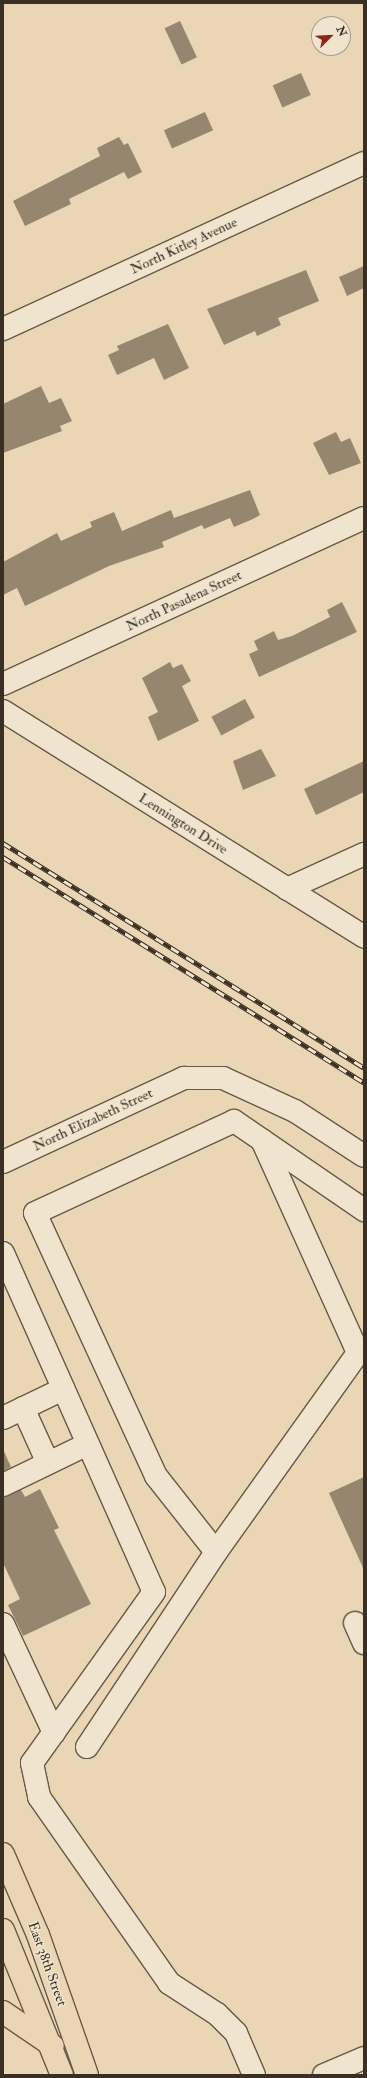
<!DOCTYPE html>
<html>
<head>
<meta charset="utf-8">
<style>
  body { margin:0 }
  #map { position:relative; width:367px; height:2078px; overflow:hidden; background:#ead6b4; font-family:"IM FELL Double Pica",serif }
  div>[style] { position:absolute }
  .building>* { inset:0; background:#96866f; transform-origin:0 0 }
  .roads { filter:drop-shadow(1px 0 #665948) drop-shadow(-1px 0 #665948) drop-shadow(0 1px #665948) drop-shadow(0 -1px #665948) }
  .minor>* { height:22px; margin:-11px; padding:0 11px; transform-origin:11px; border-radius:11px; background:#f1e4ce }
  .major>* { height:22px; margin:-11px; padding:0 11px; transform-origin:11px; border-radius:11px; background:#ead6b4 }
  .rail>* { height:4.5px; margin-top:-2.25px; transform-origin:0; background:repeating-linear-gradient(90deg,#f1e4ce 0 9px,#3a2f24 0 18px); box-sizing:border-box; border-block:1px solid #3a2f24 }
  span { translate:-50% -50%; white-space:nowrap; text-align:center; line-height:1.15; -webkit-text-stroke:3px #f1e4ce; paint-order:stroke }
  .street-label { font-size:14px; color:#3a2f24 }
  .frame { position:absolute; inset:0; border:4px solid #3a2f24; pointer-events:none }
  .north { position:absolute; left:311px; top:16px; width:40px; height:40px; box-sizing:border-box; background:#f1e4ce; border:1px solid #a89c8a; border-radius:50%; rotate:66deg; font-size:11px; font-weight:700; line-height:16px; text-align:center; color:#3a2f24 }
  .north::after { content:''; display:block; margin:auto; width:14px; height:18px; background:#8f2418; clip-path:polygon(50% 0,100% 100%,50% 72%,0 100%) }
</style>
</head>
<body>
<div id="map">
  <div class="building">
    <i style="left:180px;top:21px;width:40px;height:17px;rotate:65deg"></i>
    <i style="left:301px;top:73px;width:24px;height:31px;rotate:66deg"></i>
    <i style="left:205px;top:112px;width:20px;height:45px;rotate:66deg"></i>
    <i style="clip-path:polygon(119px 137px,124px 145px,128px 143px,142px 172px,128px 179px,124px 172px,69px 199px,71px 204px,25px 226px,13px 201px,100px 156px,97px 148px)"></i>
    <i style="clip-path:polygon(364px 266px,364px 288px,347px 296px,339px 277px)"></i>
    <i style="clip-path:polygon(306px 270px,319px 301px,278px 318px,281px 325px,257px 336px,255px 331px,224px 345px,207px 309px)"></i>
    <i style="clip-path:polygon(168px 324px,189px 368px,164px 380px,154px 358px,117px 375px,108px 355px,119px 350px,117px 346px)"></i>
    <i style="clip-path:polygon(41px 386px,49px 403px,61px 398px,72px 421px,60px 426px,62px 431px,3px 453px,3px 404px)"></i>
    <i style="clip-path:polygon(336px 432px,341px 442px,350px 438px,361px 463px,329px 475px,313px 443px)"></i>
    <i style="clip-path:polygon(250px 490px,260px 515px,253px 519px,234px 527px,230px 518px,204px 529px,202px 525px,162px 542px,164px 547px,109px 566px,25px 606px,17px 588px,3px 595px,3px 562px,57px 533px,61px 541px,92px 527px,90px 522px,114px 512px,122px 531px,171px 510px,174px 518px)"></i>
    <i style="clip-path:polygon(342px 602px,357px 632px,259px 677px,249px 654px,258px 650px,254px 641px,274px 631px,278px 640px,292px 636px,330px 617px,327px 610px)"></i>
    <i style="clip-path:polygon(170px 662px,173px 668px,182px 664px,191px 681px,182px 686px,199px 721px,158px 741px,148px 717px,158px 712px,142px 678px)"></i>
    <i style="left:245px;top:699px;width:21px;height:38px;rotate:62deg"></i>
    <i style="clip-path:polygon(261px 749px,276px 776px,243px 790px,233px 761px)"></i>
    <i style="clip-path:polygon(364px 761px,364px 792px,316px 815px,304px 789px)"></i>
    <i style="clip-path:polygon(3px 1449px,11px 1467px,3px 1471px)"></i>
    <i style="clip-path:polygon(364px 1477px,364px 1570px,329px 1493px)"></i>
    <i style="clip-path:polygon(40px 1489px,59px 1528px,54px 1530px,91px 1604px,23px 1636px,8px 1605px,20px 1599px,3px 1563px,3px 1497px,21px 1490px,25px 1497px)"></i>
  </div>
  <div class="roads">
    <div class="minor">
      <i style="left:3px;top:329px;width:397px;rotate:-24.7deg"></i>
      <i style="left:3px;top:684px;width:397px;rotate:-24.7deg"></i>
      <i style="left:3px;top:711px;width:426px;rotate:32deg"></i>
      <i style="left:287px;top:889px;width:85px;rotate:-24.4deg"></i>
      <i style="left:262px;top:1140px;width:234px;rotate:65.7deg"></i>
      <i style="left:358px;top:1353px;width:7px;rotate:-27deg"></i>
      <i style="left:3px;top:1162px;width:200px;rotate:-24.9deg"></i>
      <i style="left:184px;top:1078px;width:39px"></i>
      <i style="left:223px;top:1078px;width:79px;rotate:24.6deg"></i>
      <i style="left:295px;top:1111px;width:82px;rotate:33.1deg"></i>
      <i style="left:3px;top:1253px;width:371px;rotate:66deg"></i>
      <i style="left:154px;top:1592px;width:210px;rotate:125.5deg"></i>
      <i style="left:32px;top:1763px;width:35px;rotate:78deg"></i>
      <i style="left:39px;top:1797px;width:227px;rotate:55deg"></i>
      <i style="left:169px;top:1983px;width:57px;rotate:32.9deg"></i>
      <i style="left:217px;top:2014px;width:27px;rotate:45deg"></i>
      <i style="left:236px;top:2033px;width:46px;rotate:66.8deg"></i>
      <i style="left:23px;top:1408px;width:60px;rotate:65.6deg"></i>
      <i style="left:3px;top:1418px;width:67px;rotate:-25.8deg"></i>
      <i style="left:3px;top:1485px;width:94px;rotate:-25.8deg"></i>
      <i style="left:216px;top:1552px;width:244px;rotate:-54.5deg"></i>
      <i style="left:355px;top:1623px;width:22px;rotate:66deg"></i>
      <i style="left:3px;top:1624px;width:120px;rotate:64.9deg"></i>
      <i style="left:87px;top:1747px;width:234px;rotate:-56.5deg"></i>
      <i style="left:216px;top:1552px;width:97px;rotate:-128.3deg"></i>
      <i style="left:156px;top:1476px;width:289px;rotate:-114.7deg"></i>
      <i style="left:35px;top:1213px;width:219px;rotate:-24.8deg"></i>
      <i style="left:234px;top:1121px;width:158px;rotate:34.4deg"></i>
      <i style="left:324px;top:2075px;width:43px;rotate:-23deg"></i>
    </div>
    <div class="major">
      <i style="left:3px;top:1854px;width:88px;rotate:66.6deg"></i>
      <i style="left:38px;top:1935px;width:148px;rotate:70.7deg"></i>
      <i style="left:3px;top:1930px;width:157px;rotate:67.9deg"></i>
      <i style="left:3px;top:2012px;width:60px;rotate:34.2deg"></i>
    </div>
  </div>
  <div class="rail">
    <i style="left:3px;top:843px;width:425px;rotate:31.9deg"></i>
    <i style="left:3px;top:857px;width:426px;rotate:32deg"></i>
  </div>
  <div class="street-label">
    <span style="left:184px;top:246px;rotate:-25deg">North Kitley Avenue</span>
    <span style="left:184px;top:601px;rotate:-25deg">North Pasadena Street</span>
    <span style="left:183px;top:824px;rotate:32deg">Lennington Drive</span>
    <span style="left:93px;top:1120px;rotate:-25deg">North Elizabeth Street</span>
    <span style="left:47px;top:1964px;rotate:70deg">East 38th Street</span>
  </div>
  <div class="frame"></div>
  <div class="north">N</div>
</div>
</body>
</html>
